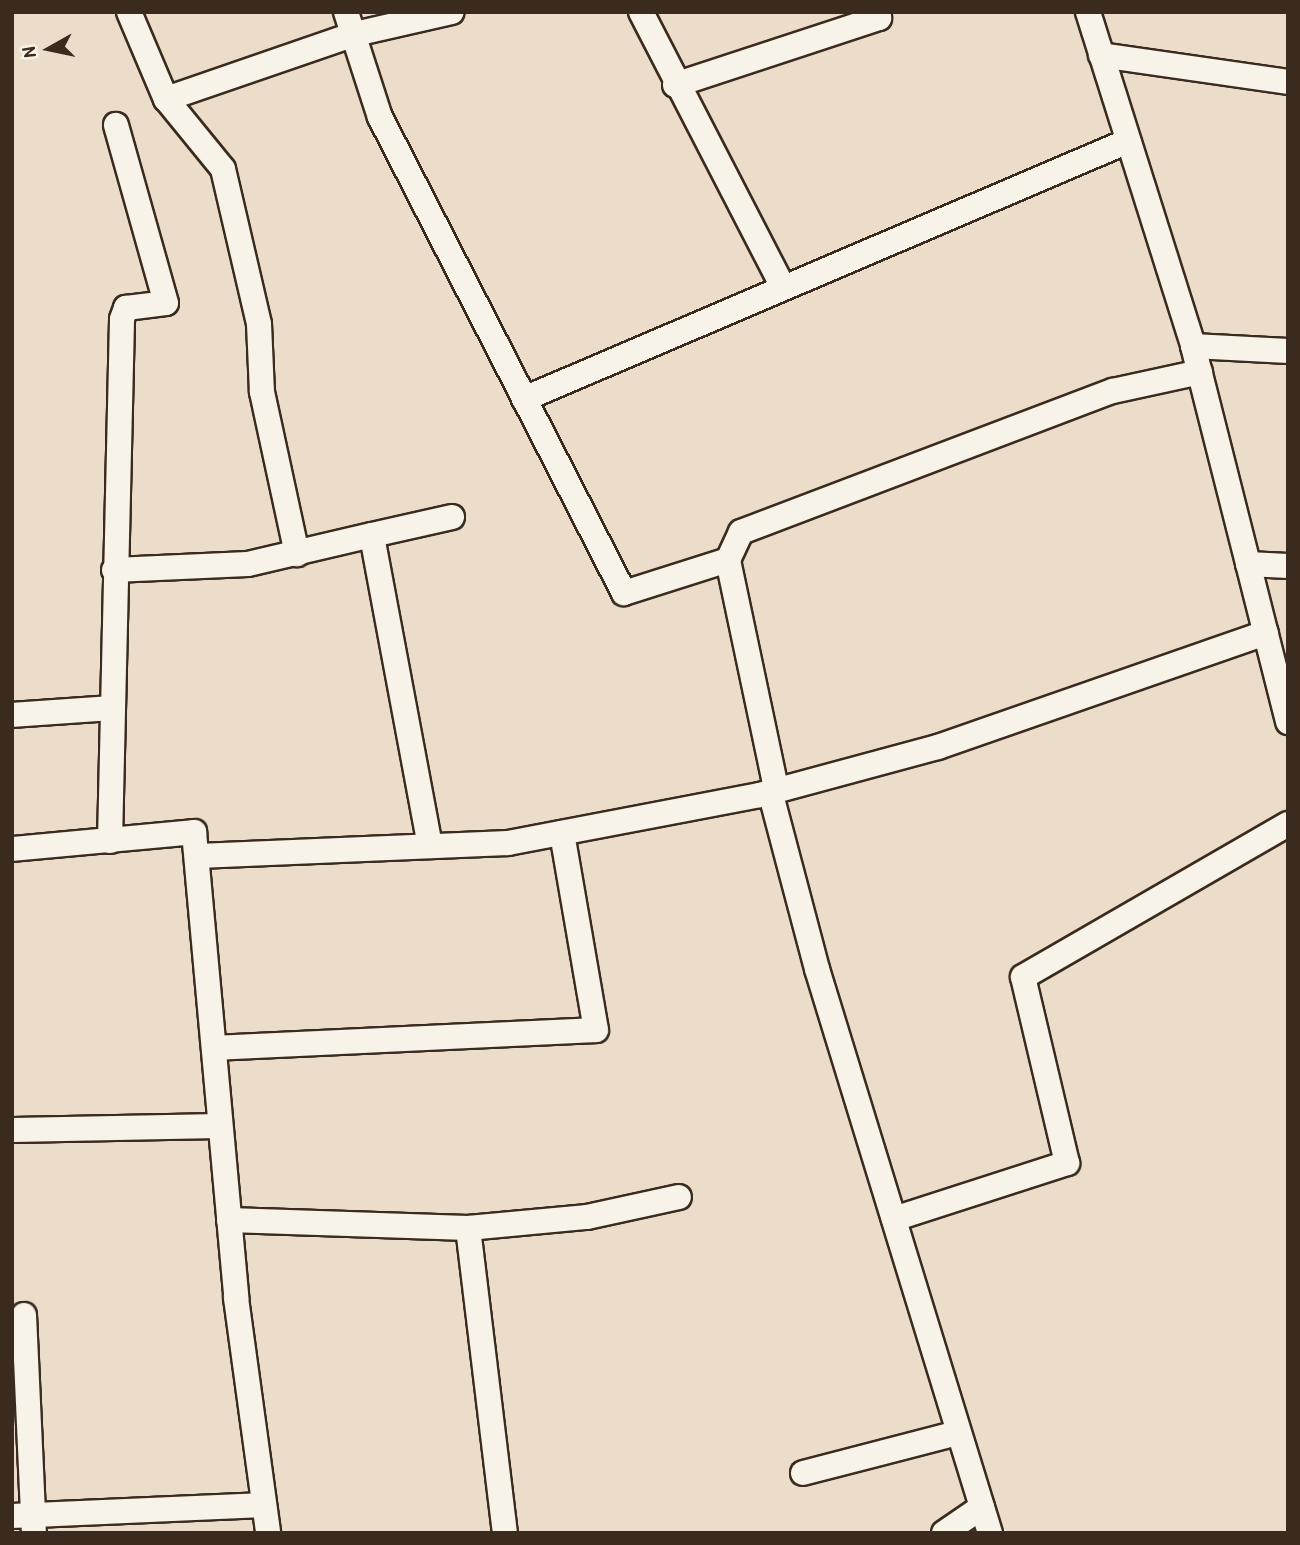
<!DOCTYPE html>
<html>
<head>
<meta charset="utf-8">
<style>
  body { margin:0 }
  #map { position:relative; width:1300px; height:1545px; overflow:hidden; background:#ebddc9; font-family:"Patrick Hand",sans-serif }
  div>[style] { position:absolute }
  .roads { filter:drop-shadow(2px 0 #3b2a1e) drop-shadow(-2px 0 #3b2a1e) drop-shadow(0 2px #3b2a1e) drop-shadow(0 -2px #3b2a1e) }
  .minor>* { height:24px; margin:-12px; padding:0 12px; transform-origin:12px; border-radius:12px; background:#f7f3e8 }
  span { translate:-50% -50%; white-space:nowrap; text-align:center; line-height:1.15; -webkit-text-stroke:5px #f7f3e8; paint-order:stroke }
  .frame { position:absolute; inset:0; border:14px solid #3b2a1e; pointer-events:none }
  .north { position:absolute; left:14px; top:14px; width:70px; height:70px; -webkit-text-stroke:5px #f7f3e8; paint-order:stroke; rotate:261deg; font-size:19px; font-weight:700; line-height:28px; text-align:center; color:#3b2a1e }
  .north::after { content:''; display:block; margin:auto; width:24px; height:32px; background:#3b2a1e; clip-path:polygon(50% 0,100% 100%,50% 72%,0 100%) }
</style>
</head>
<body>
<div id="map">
  <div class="roads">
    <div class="minor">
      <i style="left:129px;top:12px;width:95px;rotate:67deg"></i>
      <i style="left:166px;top:99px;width:90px;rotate:50.8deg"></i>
      <i style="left:223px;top:169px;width:159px;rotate:76.9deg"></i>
      <i style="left:259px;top:324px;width:68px;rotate:87.5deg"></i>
      <i style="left:262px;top:392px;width:166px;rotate:77.8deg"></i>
      <i style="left:346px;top:12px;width:110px;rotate:72.1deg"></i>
      <i style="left:380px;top:117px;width:535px;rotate:62.86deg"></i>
      <i style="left:624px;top:593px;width:109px;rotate:-17.6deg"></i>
      <i style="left:641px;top:12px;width:307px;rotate:62.7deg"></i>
      <i style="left:1088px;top:12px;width:350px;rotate:72.5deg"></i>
      <i style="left:1193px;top:346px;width:388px;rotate:75.8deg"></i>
      <i style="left:1101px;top:55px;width:189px;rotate:8.2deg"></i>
      <i style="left:675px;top:85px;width:215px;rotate:-18.2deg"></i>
      <i style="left:879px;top:18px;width:6px;rotate:-108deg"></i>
      <i style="left:166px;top:99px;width:200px;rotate:-19deg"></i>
      <i style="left:355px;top:34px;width:99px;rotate:-12.8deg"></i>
      <i style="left:1193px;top:346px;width:95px;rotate:3deg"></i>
      <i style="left:524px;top:399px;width:657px;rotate:-23.13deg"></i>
      <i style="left:1248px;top:564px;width:40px;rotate:2.9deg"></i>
      <i style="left:114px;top:570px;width:134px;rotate:-2.6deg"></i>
      <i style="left:248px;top:564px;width:127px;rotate:-13.2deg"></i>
      <i style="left:12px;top:715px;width:99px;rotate:-4deg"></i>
      <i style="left:776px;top:788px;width:233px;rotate:-101.9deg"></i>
      <i style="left:728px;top:560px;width:31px;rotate:-65deg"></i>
      <i style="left:741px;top:532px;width:398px;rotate:-20.8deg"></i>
      <i style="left:1113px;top:391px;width:89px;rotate:-12.3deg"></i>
      <i style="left:770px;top:791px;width:184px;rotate:75.2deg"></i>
      <i style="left:817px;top:969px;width:590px;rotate:72.95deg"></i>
      <i style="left:110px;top:841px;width:522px;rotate:-88.68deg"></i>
      <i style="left:122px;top:319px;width:12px;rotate:-70deg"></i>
      <i style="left:126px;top:308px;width:40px;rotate:-7.1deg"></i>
      <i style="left:166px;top:303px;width:185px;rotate:-105.7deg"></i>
      <i style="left:430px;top:846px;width:316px;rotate:-100.6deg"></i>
      <i style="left:372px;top:535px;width:82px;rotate:-12.7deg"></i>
      <i style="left:12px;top:849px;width:183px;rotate:-5.3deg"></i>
      <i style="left:194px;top:832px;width:468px;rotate:84.8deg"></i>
      <i style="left:236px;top:1298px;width:237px;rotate:82.2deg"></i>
      <i style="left:198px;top:856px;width:310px;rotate:-2.4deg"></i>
      <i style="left:508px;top:843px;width:257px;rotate:-10.8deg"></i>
      <i style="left:760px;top:795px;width:184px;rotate:-15.1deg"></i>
      <i style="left:938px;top:747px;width:347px;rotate:-19.2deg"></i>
      <i style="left:214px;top:1048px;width:382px;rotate:-2.7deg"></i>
      <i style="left:596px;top:1030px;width:200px;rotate:-99.8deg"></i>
      <i style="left:12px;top:1130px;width:208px;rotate:-1.1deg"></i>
      <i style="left:894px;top:1219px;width:182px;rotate:-17.9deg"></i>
      <i style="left:1067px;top:1163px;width:191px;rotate:-103.3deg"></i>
      <i style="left:1023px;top:977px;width:306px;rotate:-30deg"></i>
      <i style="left:229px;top:1220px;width:239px;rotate:1.9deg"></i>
      <i style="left:468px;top:1228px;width:120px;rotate:-5.3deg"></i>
      <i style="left:587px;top:1217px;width:94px;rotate:-12.3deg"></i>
      <i style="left:468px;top:1228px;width:307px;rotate:83.1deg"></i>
      <i style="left:24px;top:1315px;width:218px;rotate:87.4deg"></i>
      <i style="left:803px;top:1473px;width:160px;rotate:-14.5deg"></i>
      <i style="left:12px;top:1516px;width:252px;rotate:-2.5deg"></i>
      <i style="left:944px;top:1533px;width:46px;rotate:-34.4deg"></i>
    </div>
  </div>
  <div class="frame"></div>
  <div class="north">N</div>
</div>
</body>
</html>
